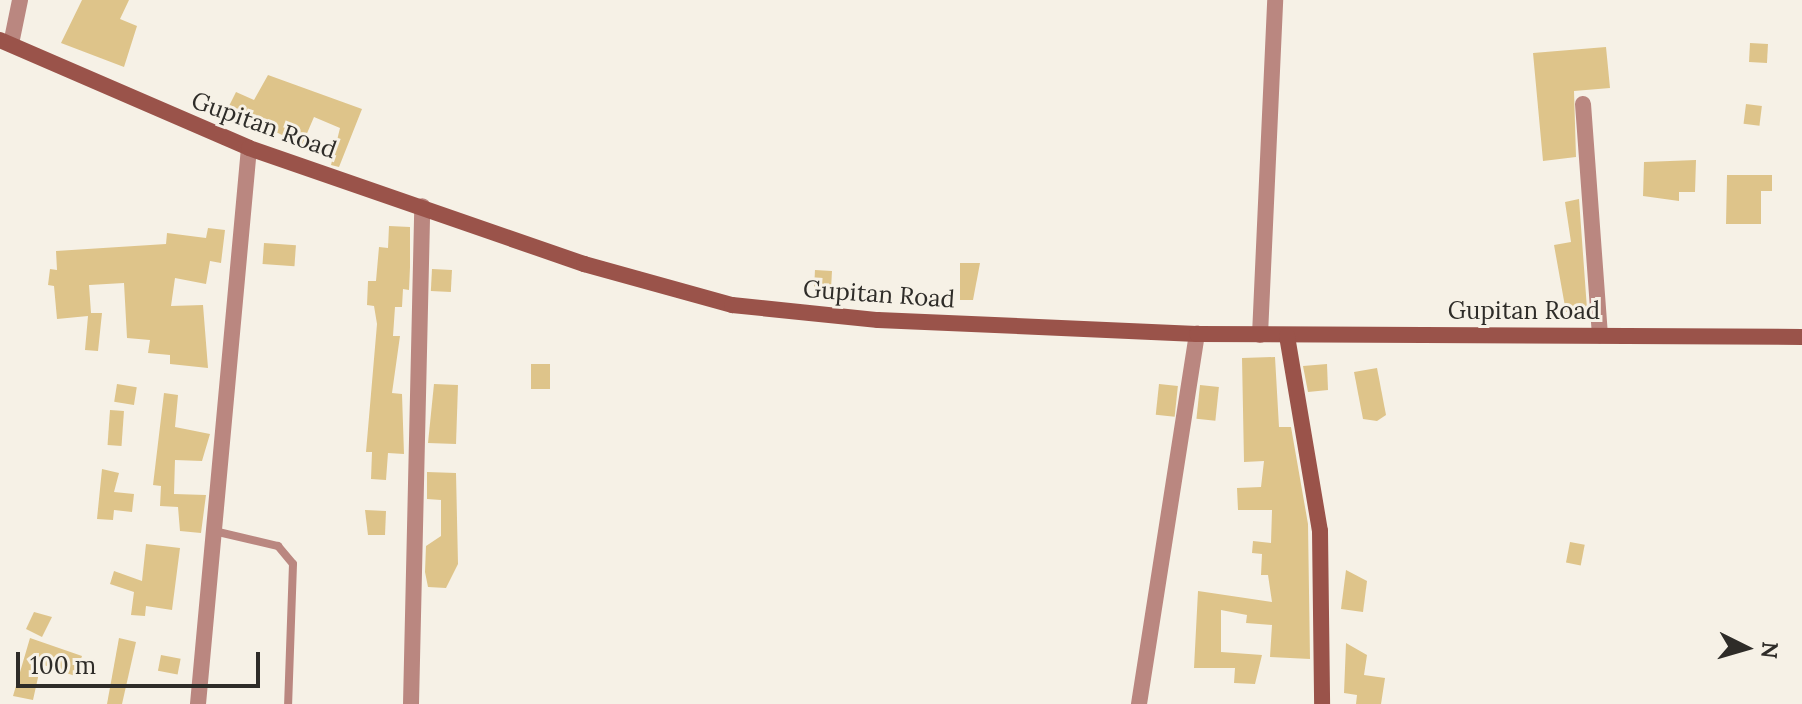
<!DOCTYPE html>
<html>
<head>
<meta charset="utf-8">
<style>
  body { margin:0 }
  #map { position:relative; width:1802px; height:704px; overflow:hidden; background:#f6f1e6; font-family:Lora,serif }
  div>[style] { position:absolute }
  .building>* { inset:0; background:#dec48a; transform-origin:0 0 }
  .lane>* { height:8px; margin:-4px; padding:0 4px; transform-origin:4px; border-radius:4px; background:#ba8780 }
  .street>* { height:16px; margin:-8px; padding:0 8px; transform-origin:8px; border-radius:8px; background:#ba8780 }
  .secondary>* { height:16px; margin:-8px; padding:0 8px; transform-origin:8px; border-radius:8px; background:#9a534a }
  span { translate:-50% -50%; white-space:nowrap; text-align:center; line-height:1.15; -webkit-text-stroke:6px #f6f1e6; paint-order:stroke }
  .street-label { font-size:24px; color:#2e2c28 }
  .north { position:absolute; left:1706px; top:608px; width:80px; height:80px; -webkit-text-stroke:6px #f6f1e6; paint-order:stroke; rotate:95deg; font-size:22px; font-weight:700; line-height:32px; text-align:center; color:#2e2c28 }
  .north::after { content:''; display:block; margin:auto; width:28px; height:36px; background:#2e2c28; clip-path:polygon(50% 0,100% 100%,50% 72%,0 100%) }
  .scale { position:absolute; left:16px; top:652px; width:244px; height:36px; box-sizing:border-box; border:4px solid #2e2c28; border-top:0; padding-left:10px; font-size:24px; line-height:28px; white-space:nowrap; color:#2e2c28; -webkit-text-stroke:6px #f6f1e6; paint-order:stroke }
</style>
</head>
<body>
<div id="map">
  <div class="building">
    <i style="clip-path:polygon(82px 0,129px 0,120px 19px,137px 26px,124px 67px,61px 43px)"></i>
    <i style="left:1750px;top:43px;width:18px;height:19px;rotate:3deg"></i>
    <i style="clip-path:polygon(1606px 47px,1610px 88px,1574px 91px,1576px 157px,1543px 161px,1533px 53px)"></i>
    <i style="clip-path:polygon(268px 75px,362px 109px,339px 167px,331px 165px,340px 128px,314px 117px,302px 145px,228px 108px,236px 92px,254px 100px)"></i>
    <i style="left:1746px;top:104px;width:16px;height:20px;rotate:7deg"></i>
    <i style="clip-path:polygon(1696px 160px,1695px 192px,1679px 192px,1679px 201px,1643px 196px,1644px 162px)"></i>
    <i style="clip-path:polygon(1727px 175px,1772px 175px,1772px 191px,1761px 191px,1761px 224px,1726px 224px)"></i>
    <i style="clip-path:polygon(1579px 199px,1587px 309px,1566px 312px,1554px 245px,1571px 242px,1565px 202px)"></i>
    <i style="clip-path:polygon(389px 226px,410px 227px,410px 267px,409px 290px,403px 289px,402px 307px,395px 307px,393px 336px,400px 336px,392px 393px,402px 394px,404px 454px,388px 453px,386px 480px,371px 479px,372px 452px,366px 452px,377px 324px,374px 306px,367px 305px,368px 281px,376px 281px,379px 247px,388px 248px)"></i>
    <i style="clip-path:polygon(208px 228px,225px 230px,221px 263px,210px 261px,206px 284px,175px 278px,171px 306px,203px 305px,208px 368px,170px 364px,170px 355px,148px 353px,150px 340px,127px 338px,124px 283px,89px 285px,91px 313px,102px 313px,98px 351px,85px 350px,88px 316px,57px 319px,54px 286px,48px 285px,50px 269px,57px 270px,56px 251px,166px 244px,167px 233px,206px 238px)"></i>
    <i style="left:264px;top:243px;width:32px;height:21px;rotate:4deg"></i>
    <i style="clip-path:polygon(960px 263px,980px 263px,973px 300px,960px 300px)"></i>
    <i style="left:432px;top:269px;width:20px;height:22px;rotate:3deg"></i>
    <i style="left:815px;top:270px;width:17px;height:22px;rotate:3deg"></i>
    <i style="clip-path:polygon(1275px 357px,1279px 427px,1291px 427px,1308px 524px,1310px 659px,1270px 657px,1272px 625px,1246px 623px,1247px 615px,1221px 610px,1221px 652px,1262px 655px,1255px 684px,1234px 683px,1235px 668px,1194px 668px,1198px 591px,1272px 602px,1268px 575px,1261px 575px,1262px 554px,1252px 553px,1253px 541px,1271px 543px,1272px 510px,1238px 510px,1237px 488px,1261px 487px,1264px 461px,1244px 462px,1242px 358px)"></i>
    <i style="left:531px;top:364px;width:19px;height:25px"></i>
    <i style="clip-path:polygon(1327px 364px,1328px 390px,1308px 392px,1303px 366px)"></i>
    <i style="clip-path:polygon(1377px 368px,1386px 415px,1377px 421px,1363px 419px,1354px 372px)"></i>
    <i style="left:117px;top:384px;width:20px;height:18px;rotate:9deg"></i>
    <i style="clip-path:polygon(434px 384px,458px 385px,456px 444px,428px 443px)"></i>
    <i style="left:1159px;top:384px;width:19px;height:31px;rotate:6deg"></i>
    <i style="left:1200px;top:385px;width:19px;height:34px;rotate:6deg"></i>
    <i style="clip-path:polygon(164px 393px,178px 395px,175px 427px,210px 434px,202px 461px,175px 460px,174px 494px,206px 495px,201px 533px,180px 531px,178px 507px,160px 506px,161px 486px,153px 485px)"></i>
    <i style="left:110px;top:410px;width:14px;height:35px;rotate:4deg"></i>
    <i style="clip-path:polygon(102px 469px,119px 473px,114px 492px,134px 494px,132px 512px,114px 510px,113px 520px,97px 519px)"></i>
    <i style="clip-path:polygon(427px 472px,456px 473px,458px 564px,446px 588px,428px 587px,425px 572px,426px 546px,441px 536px,441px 500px,427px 499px)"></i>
    <i style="clip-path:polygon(365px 510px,386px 511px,385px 535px,368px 535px)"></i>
    <i style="left:1570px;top:542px;width:15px;height:21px;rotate:11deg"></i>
    <i style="clip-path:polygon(146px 544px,180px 548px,172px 610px,146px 606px,145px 616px,131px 615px,134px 592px,110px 584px,114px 571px,142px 581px)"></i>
    <i style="clip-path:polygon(1346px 570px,1367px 581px,1363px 612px,1341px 609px)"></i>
    <i style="clip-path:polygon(34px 612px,52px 617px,42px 637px,26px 629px)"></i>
    <i style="clip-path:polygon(30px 638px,82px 656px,75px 676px,41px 664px,33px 700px,13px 696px)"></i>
    <i style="clip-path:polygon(119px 638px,136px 642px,122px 704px,107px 704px)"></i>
    <i style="clip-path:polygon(1346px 643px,1367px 655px,1364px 675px,1385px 678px,1381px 704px,1356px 704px,1357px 695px,1344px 693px)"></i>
    <i style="left:161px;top:655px;width:20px;height:16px;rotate:11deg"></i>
  </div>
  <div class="lane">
    <i style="left:214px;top:531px;width:66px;rotate:13.2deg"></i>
    <i style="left:278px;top:546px;width:23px;rotate:50deg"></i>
    <i style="left:293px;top:564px;width:140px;rotate:92deg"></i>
  </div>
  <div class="street">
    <i style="left:11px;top:44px;width:45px;rotate:-78.4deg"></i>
    <i style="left:1583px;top:104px;width:232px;rotate:85.8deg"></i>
    <i style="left:1260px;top:335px;width:335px;rotate:-87.4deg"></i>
    <i style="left:198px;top:704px;width:558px;rotate:-84.76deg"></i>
    <i style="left:411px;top:704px;width:498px;rotate:-88.7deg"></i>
    <i style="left:1139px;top:704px;width:375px;rotate:-81.1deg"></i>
  </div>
  <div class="secondary">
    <i style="left:0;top:40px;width:271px;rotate:23.4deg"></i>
    <i style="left:249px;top:148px;width:355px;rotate:19.1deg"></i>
    <i style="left:584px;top:264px;width:154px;rotate:15.5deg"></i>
    <i style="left:732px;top:305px;width:147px;rotate:5.9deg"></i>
    <i style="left:878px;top:320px;width:319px;rotate:2.5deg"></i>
    <i style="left:1197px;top:334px;width:605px;rotate:0.28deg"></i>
    <i style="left:1287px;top:336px;width:198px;rotate:80.4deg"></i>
    <i style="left:1320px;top:531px;width:173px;rotate:89.3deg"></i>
  </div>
  <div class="street-label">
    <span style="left:264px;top:125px;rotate:20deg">Gupitan Road</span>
    <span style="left:879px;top:294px;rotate:4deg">Gupitan Road</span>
    <span style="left:1524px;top:311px">Gupitan Road</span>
  </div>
  <div class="north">N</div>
  <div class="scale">100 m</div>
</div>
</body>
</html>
